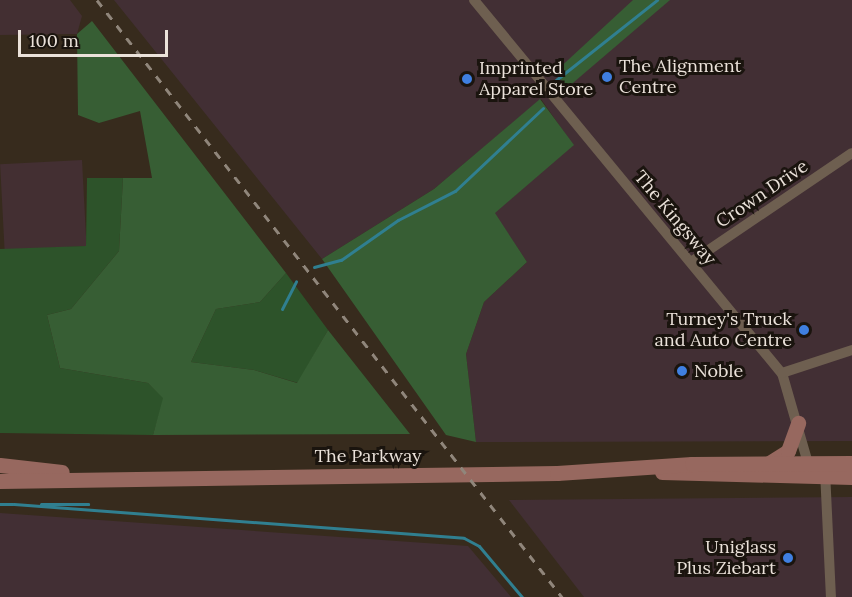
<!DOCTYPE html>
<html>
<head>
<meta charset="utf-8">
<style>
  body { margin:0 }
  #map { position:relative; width:852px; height:597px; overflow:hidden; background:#372b1d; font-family:Lora,serif }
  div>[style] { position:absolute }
  .commercial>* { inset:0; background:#432f32; transform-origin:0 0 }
  .industrial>* { inset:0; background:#422f34 }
  .green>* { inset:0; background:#2d532a }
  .forest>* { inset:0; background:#375e34 }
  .stream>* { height:3px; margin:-1.5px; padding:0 1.5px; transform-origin:1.5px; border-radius:1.5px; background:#307f90 }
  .minor>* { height:10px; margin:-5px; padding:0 5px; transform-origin:5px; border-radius:5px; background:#6e5f50 }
  .secondary>* { height:15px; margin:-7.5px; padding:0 7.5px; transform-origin:7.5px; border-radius:7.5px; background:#97685f }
  .rail>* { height:3px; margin-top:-1.5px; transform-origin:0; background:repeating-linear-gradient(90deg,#90867b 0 8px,transparent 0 16px) }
  .dots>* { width:16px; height:16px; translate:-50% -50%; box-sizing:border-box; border:3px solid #1a140e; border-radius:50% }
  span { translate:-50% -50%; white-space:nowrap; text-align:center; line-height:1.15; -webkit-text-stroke:6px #1a140e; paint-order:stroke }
  .poi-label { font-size:18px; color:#ebe2da }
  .left { translate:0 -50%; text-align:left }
  .right { translate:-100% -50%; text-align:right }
  .street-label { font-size:18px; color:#ebe2da }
  .scale { position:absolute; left:18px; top:30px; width:150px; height:27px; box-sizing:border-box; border:3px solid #ebe2da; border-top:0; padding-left:8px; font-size:18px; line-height:21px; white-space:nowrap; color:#ebe2da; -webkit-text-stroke:4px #1a140e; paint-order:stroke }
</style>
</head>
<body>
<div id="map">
  <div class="commercial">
    <i style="clip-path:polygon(0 0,70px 0,82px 16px,77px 34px,0 35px)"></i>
    <i style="left:82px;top:160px;width:86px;height:82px;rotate:87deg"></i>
  </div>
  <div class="industrial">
    <i style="clip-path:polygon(114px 0,852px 0,852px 441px,476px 442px,466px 354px,484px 302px,527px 262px,494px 213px,573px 145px,541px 99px,434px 189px,322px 259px)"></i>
    <i style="clip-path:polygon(852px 497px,852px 597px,584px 597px,509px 500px)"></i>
    <i style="clip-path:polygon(0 513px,468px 546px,511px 597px,0 597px)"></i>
  </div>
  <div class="green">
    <i style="clip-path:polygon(87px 178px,123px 178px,119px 251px,71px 309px,47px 315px,60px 368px,148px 383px,164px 398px,153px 435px,0 433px,0 249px,86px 246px)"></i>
    <i style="clip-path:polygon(286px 273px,328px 330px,298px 383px,254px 370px,191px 362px,216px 309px,260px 302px)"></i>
  </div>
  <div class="forest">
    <i style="clip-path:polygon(633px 0,670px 0,567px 88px,555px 72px)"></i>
    <i style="clip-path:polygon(92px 21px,286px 273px,260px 302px,216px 309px,191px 362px,254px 370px,297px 383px,328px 330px,410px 434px,153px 435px,163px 398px,148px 383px,60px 368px,47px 315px,71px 309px,119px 251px,123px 178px,152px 178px,140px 111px,99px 123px,78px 115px,77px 34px)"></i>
    <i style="clip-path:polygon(540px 99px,574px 145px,495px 213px,527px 262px,484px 302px,466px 354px,476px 442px,446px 435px,322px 259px,434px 189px)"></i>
  </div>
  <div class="stream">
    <i style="left:556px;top:80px;width:129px;rotate:-38.4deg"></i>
    <i style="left:314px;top:267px;width:28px;rotate:-15deg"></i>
    <i style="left:341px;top:260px;width:70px;rotate:-35.1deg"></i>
    <i style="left:398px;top:220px;width:64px;rotate:-27deg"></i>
    <i style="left:455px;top:191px;width:121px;rotate:-43.3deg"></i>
    <i style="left:282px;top:309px;width:31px;rotate:-63deg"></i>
    <i style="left:0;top:504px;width:13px"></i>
    <i style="left:14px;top:504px;width:451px;rotate:4.3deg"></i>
    <i style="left:464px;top:538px;width:17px;rotate:28deg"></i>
    <i style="left:479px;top:546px;width:67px;rotate:49.9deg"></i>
    <i style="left:41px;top:504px;width:47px"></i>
    <i style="left:88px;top:504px;width:46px;rotate:180deg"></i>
  </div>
  <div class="minor">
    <i style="left:474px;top:0;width:484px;rotate:50.5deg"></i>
    <i style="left:782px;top:373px;width:101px;rotate:73.9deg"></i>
    <i style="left:691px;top:262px;width:194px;rotate:-34.1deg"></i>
    <i style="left:782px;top:373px;width:74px;rotate:-18.2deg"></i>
    <i style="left:825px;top:471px;width:126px;rotate:87.3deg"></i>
  </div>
  <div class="secondary">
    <i style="left:769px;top:463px;width:22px;rotate:-32deg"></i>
    <i style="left:788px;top:451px;width:30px;rotate:-70deg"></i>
    <i style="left:0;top:465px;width:62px;rotate:6.4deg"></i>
    <i style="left:662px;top:472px;width:190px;rotate:1.5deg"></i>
    <i style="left:0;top:481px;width:557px;rotate:-0.82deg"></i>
    <i style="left:557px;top:473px;width:135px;rotate:-3.8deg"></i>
    <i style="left:692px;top:464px;width:160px;rotate:-0.4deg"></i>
  </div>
  <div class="rail">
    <i style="left:97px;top:0;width:757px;rotate:52.09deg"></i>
  </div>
  <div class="dots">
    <i style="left:607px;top:77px;background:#3f7fe0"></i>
    <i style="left:467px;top:79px;background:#3f7fe0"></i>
    <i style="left:804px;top:330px;background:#3f7fe0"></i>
    <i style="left:682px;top:371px;background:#3f7fe0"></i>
    <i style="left:788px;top:558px;background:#3f7fe0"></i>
  </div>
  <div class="poi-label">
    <span class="left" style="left:619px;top:77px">The Alignment<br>Centre</span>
    <span class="left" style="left:479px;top:79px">Imprinted<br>Apparel Store</span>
    <span class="right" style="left:792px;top:330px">Turney's Truck<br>and Auto Centre</span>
    <span class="left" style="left:694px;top:371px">Noble</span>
    <span class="right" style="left:776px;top:558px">Uniglass<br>Plus Ziebart</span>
  </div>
  <div class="street-label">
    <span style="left:762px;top:194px;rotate:-34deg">Crown Drive</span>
    <span style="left:675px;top:218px;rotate:50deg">The Kingsway</span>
    <span style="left:368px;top:456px">The Parkway</span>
  </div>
  <div class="scale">100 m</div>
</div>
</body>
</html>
